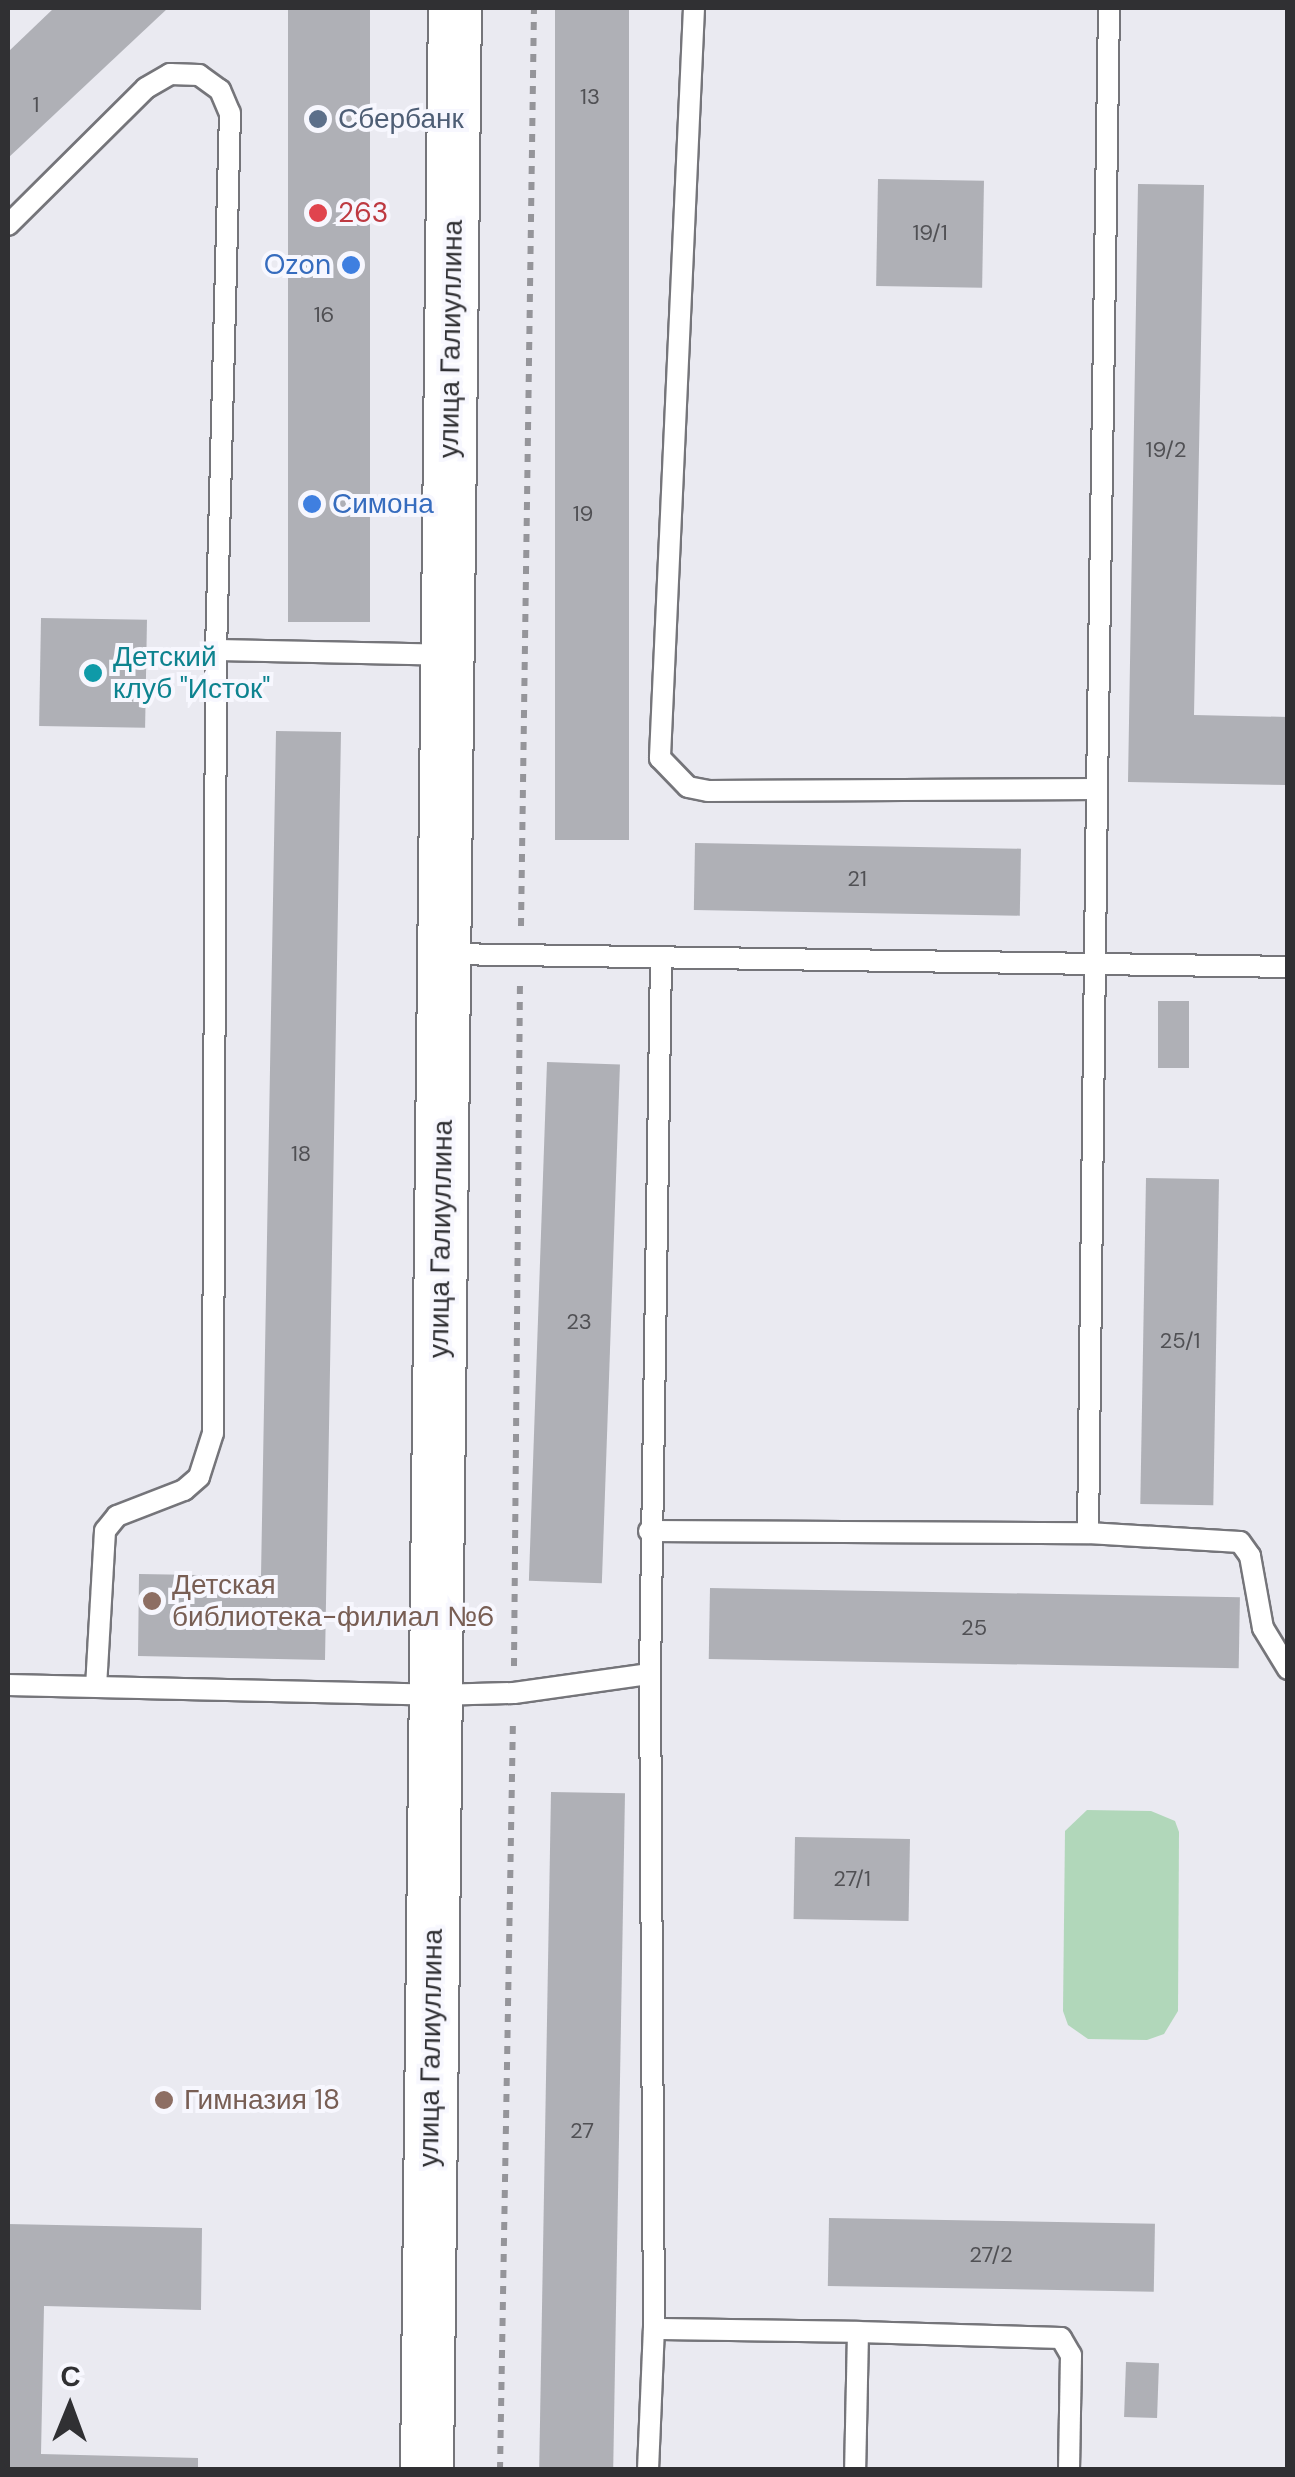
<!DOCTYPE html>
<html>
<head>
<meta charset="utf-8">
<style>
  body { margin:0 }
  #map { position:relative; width:1295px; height:2477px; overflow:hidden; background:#eaeaf1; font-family:"DM Sans",sans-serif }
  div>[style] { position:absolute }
  .green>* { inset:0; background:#b1d7ba }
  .building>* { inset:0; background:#afb0b6; transform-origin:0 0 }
  .path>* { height:6px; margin-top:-3px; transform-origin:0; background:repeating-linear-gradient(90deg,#95959a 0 8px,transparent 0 16px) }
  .roads { filter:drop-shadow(2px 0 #75757a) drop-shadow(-2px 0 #75757a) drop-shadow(0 2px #75757a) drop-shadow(0 -2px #75757a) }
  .service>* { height:20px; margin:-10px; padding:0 10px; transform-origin:10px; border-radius:10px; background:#fff }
  .tertiary>* { height:52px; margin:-26px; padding:0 26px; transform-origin:26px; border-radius:26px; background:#fff }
  .dots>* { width:28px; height:28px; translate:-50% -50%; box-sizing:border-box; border:5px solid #f7f7fe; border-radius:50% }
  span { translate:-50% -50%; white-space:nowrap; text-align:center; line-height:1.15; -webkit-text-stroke:8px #f7f7fe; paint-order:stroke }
  .number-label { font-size:22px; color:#505054 }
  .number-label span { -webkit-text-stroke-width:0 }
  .service-label { font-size:28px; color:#4e5e75 }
  .left { translate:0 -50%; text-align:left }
  .health-label { font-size:28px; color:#be3a42 }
  .shop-label { font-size:28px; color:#366cbe }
  .right { translate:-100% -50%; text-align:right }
  .street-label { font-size:28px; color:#303033 }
  .culture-label { font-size:28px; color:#0d838f }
  .education-label { font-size:28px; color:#785e54 }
  .frame { position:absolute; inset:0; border:10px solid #303033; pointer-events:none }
  .north { position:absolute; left:20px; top:2357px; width:100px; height:100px; -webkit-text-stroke:8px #f7f7fe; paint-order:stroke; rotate:1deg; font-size:28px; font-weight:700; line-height:40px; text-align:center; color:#303033 }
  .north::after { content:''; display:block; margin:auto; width:35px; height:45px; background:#303033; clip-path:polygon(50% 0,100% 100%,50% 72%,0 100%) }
</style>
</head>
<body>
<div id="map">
  <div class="green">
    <i style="clip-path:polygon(1087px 1810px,1151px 1811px,1175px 1821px,1179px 1832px,1178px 2011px,1164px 2034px,1147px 2040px,1088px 2039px,1068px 2025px,1063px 2011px,1065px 1831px)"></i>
  </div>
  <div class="building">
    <i style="clip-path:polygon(54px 8px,168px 8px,8px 158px,8px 52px)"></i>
    <i style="left:288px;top:8px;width:82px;height:614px"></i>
    <i style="left:555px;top:8px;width:74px;height:832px"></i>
    <i style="left:878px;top:179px;width:106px;height:107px;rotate:1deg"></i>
    <i style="clip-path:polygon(1138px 184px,1204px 185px,1194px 715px,1288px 717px,1288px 785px,1128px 782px)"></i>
    <i style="left:41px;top:618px;width:106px;height:108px;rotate:1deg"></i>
    <i style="clip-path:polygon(276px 731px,341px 732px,325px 1660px,138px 1656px,139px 1574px,261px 1576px)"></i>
    <i style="left:695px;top:843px;width:326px;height:67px;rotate:1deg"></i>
    <i style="left:1158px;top:1001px;width:31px;height:67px"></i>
    <i style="left:547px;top:1062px;width:73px;height:519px;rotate:2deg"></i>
    <i style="left:1146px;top:1178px;width:73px;height:326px;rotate:1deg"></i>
    <i style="left:710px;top:1588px;width:530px;height:71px;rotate:1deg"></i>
    <i style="left:551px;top:1792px;width:74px;height:678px;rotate:1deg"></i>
    <i style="left:795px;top:1837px;width:115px;height:82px;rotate:1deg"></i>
    <i style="left:829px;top:2218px;width:326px;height:68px;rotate:1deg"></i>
    <i style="clip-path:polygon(8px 2224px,202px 2228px,201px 2310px,44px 2306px,41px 2454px,198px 2458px,198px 2470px,8px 2470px)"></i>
    <i style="left:1126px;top:2362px;width:33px;height:55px;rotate:2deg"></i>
  </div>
  <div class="path">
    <i style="left:521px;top:926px;width:918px;rotate:-89.19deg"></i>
    <i style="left:514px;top:1666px;width:682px;rotate:-89.5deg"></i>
    <i style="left:500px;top:2470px;width:751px;rotate:-89.01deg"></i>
  </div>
  <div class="roads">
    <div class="service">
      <i style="left:694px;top:8px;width:751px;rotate:92.6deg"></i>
      <i style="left:660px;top:758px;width:40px;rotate:46deg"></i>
      <i style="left:688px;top:787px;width:20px;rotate:11deg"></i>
      <i style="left:708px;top:791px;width:389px;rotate:-0.3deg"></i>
      <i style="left:1097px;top:789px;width:744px;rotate:90.69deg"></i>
      <i style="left:8px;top:225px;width:194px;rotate:-44.8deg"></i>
      <i style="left:146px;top:88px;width:28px;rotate:-30deg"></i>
      <i style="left:170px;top:74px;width:29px;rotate:2deg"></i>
      <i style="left:199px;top:75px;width:26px;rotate:36deg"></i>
      <i style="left:220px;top:90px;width:25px;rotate:67deg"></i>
      <i style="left:230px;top:113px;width:537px;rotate:91.49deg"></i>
      <i style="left:216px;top:650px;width:783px;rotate:90.22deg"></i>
      <i style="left:213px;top:1433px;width:46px;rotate:107.7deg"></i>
      <i style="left:199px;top:1477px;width:20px;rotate:139deg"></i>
      <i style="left:184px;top:1490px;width:72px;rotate:158.8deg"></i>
      <i style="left:117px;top:1516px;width:19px;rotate:129deg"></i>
      <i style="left:105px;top:1531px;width:155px;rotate:93.3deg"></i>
      <i style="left:216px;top:650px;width:231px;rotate:1.2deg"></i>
      <i style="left:1097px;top:789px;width:781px;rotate:-89.12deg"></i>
      <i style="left:446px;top:954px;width:842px;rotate:0.88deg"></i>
      <i style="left:649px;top:1531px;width:439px;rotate:0.3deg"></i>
      <i style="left:1088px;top:1533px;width:152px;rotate:3.4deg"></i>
      <i style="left:1240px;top:1542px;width:17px;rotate:54deg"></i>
      <i style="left:1250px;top:1556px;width:73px;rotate:79.8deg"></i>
      <i style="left:1263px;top:1628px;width:48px;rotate:58.6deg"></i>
      <i style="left:650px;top:1674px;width:655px;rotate:89.65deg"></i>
      <i style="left:654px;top:2329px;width:204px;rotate:0.8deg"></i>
      <i style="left:858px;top:2332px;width:138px;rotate:91.2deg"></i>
      <i style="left:8px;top:1685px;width:428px;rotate:1.3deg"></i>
      <i style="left:436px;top:1695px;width:78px;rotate:-1.5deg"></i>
      <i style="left:514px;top:1693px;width:137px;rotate:-8deg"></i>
      <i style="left:650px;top:1674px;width:717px;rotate:-89.12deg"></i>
      <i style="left:858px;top:2332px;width:203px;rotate:1.7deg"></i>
      <i style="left:1061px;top:2338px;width:20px;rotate:60deg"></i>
      <i style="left:1071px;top:2355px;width:115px;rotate:91deg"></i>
      <i style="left:648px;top:2470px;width:141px;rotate:-87.6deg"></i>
    </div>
    <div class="tertiary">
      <i style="left:427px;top:2470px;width:2462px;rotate:-89.35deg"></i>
    </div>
  </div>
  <div class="dots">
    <i style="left:318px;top:119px;background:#5c6f8a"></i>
    <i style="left:318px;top:213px;background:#e0444e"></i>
    <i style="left:351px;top:265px;background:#3f7fe0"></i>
    <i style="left:312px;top:504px;background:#3f7fe0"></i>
    <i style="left:93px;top:673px;background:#0f9aa8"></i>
    <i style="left:152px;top:1601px;background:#8d6e63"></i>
    <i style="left:164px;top:2100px;background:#8d6e63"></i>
  </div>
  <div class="number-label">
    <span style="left:590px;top:97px">13</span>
    <span style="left:36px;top:105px">1</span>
    <span style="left:930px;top:233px">19/1</span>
    <span style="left:324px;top:315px">16</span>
    <span style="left:1166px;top:450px">19/2</span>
    <span style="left:583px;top:514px">19</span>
    <span style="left:857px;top:879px">21</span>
    <span style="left:301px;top:1154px">18</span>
    <span style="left:579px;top:1322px">23</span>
    <span style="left:1180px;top:1341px">25/1</span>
    <span style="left:974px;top:1628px">25</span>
    <span style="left:852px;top:1879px">27/1</span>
    <span style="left:582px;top:2131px">27</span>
    <span style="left:991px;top:2255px">27/2</span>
  </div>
  <div class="service-label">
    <span class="left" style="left:338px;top:119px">Сбербанк</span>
  </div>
  <div class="health-label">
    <span class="left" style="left:338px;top:213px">263</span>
  </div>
  <div class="shop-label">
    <span class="right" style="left:331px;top:265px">Ozon</span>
    <span class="left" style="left:332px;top:504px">Симона</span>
  </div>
  <div class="street-label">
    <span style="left:451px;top:339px;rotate:-89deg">улица Галиуллина</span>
    <span style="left:441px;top:1239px;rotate:-89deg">улица Галиуллина</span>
    <span style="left:431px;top:2048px;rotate:-89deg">улица Галиуллина</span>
  </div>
  <div class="culture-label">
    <span class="left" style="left:113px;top:673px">Детский<br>клуб "Исток"</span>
  </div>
  <div class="education-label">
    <span class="left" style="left:172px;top:1601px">Детская<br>библиотека-филиал №6</span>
    <span class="left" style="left:184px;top:2100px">Гимназия 18</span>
  </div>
  <div class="frame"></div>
  <div class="north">С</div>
</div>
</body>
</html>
